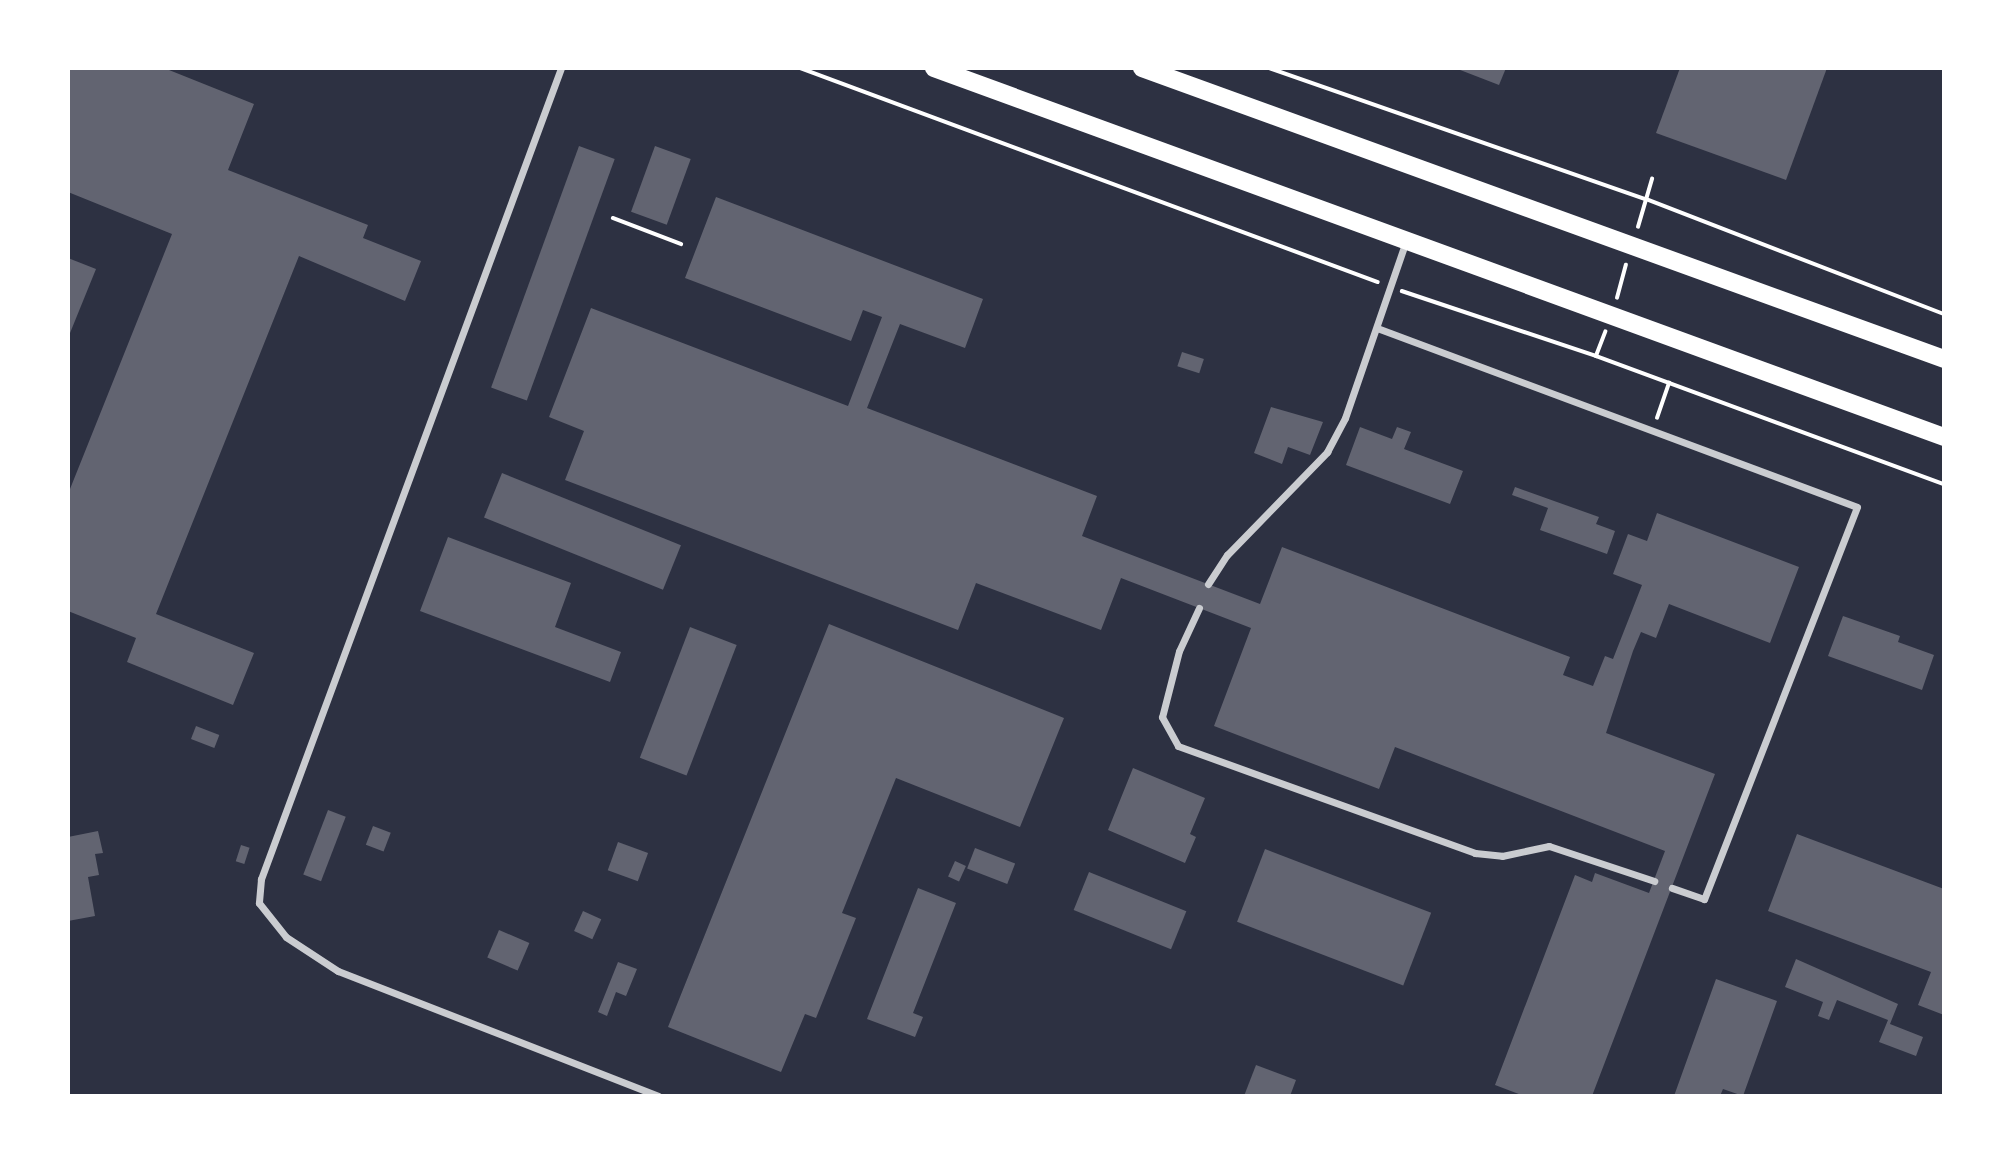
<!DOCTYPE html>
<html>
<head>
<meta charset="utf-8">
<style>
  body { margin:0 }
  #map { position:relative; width:2012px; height:1164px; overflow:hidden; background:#2d3142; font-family:Cabin,sans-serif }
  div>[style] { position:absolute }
  .building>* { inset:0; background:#626471; transform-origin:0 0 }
  .path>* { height:3.5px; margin:-1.75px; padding:0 1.75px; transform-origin:1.75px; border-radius:1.75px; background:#fff }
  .minor>* { height:7px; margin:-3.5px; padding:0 3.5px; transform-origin:3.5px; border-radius:3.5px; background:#caccd0 }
  .primary>* { height:18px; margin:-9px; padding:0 9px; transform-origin:9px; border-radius:9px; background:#fff }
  span { translate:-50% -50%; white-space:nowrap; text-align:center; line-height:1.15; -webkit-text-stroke:7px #fff; paint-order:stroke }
  .frame { position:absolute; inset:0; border:70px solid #fff; pointer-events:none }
</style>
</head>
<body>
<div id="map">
  <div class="building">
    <i style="clip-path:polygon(68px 68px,164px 68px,254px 104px,228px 170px,368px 225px,363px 238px,421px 261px,405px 301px,299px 256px,156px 614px,254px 653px,233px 705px,127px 662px,136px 638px,68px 611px,68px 494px,172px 234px,68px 192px)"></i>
    <i style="clip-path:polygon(1455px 68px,1506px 68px,1499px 85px)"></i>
    <i style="clip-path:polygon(1680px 68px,1827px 68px,1786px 180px,1656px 133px)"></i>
    <i style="left:579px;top:146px;width:38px;height:257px;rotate:20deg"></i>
    <i style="left:655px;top:146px;width:38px;height:70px;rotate:20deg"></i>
    <i style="clip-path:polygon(716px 197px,983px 299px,965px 348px,900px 324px,867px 408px,1097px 496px,1082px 536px,1260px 604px,1282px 547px,1570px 657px,1563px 675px,1593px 686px,1605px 656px,1613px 659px,1642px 585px,1613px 574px,1628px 534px,1647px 541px,1657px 513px,1799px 567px,1770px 643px,1669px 604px,1656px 638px,1641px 632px,1633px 651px,1606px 733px,1715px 774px,1592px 1096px,1524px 1096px,1495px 1085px,1575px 875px,1592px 882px,1595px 873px,1649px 893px,1665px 851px,1395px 747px,1379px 789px,1214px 726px,1251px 628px,1121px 578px,1101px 630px,976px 583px,958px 630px,565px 480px,584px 431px,549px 417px,591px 308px,848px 406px,882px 317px,863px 310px,851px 341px,685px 278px)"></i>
    <i style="clip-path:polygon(68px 258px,96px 269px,68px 338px)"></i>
    <i style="left:1182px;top:352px;width:23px;height:15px;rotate:18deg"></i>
    <i style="clip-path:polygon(1271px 407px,1323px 422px,1310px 455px,1288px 447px,1282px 464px,1254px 453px)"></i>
    <i style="clip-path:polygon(1360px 427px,1392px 439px,1397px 427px,1411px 432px,1404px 449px,1463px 471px,1450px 504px,1346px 465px)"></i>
    <i style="left:502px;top:473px;width:193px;height:48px;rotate:22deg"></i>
    <i style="clip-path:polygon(1515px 487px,1599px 517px,1596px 524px,1615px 531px,1607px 554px,1540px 530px,1548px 508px,1512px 495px)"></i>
    <i style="clip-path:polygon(448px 537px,571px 583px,555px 627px,621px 652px,610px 682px,420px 611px)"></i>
    <i style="clip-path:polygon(1843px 616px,1900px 636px,1898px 642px,1934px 655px,1922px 690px,1828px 656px)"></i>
    <i style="clip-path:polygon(829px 624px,1064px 718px,1020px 827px,896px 778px,842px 913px,856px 918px,816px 1018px,805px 1014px,781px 1072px,668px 1027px)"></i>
    <i style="left:690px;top:627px;width:50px;height:140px;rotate:21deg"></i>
    <i style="left:196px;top:726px;width:25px;height:14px;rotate:21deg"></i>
    <i style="clip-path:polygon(1133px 768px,1205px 798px,1190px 834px,1196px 837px,1185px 863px,1108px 830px)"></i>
    <i style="left:328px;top:810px;width:19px;height:69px;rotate:21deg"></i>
    <i style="left:373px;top:826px;width:19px;height:20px;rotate:21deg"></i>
    <i style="clip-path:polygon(98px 831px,103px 853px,95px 854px,99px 875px,88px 877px,95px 916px,68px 921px,68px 837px)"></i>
    <i style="clip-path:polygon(1797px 834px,1944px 889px,1944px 1015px,1918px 1005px,1931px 972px,1768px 911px)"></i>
    <i style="left:618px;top:842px;width:32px;height:30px;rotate:20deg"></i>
    <i style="left:241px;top:845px;width:9px;height:17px;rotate:18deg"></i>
    <i style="left:975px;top:848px;width:43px;height:22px;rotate:21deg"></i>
    <i style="left:1265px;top:849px;width:178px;height:78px;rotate:21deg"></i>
    <i style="left:955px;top:861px;width:12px;height:17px;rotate:24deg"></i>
    <i style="left:1089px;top:872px;width:105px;height:41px;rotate:22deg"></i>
    <i style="clip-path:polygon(918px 888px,956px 903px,913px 1013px,923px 1017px,915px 1037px,867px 1019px)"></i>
    <i style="left:583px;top:911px;width:20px;height:22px;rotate:24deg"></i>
    <i style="left:499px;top:930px;width:33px;height:30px;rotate:23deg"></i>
    <i style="clip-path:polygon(1796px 959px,1898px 1004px,1890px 1024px,1923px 1037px,1916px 1056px,1879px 1042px,1888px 1020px,1837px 1000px,1829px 1020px,1818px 1016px,1823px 1002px,1785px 987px)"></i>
    <i style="clip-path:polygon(618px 962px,637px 969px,626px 996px,616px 992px,607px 1016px,598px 1012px)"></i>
    <i style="clip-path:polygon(1716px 979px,1777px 1001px,1743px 1096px,1723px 1089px,1720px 1096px,1674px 1096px)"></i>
    <i style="clip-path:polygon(1256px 1065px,1296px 1080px,1290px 1096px,1244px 1096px)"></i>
  </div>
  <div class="path">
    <i style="left:800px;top:68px;width:616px;rotate:20.32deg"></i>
    <i style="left:1269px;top:68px;width:399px;rotate:19.2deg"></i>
    <i style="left:1646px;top:199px;width:319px;rotate:21.1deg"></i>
    <i style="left:613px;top:218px;width:73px;rotate:20.9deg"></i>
    <i style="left:1638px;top:227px;width:50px;rotate:-73.7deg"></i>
    <i style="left:1402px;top:291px;width:205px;rotate:18.5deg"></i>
    <i style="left:1596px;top:356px;width:371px;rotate:20.2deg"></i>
    <i style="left:1617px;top:298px;width:34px;rotate:-75deg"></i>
    <i style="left:1596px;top:356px;width:26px;rotate:-69deg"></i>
    <i style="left:1657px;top:418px;width:37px;rotate:-71deg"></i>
  </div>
  <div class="minor">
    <i style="left:561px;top:68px;width:865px;rotate:110.3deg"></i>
    <i style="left:261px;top:879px;width:24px;rotate:95deg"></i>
    <i style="left:259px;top:903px;width:43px;rotate:51.5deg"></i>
    <i style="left:286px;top:937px;width:62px;rotate:33.2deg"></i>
    <i style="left:338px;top:971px;width:344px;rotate:21.3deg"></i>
    <i style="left:1377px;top:328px;width:512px;rotate:20.45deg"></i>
    <i style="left:1857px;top:507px;width:421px;rotate:111.3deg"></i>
    <i style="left:1704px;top:899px;width:34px;rotate:-161deg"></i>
    <i style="left:1208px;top:584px;width:35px;rotate:-57deg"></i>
    <i style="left:1227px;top:555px;width:144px;rotate:-45.8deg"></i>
    <i style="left:1327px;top:452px;width:38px;rotate:-62deg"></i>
    <i style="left:1345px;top:418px;width:187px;rotate:-71deg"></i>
    <i style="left:1199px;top:608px;width:47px;rotate:114.9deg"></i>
    <i style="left:1179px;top:651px;width:68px;rotate:104.4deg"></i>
    <i style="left:1162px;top:717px;width:33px;rotate:61deg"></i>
    <i style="left:1178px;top:746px;width:316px;rotate:19.8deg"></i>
    <i style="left:1475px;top:853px;width:27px;rotate:6deg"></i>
    <i style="left:1502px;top:856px;width:48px;rotate:-12deg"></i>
    <i style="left:1549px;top:846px;width:111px;rotate:18.4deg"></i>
  </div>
  <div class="primary">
    <i style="left:934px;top:68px;width:1075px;rotate:20.07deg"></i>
    <i style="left:1142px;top:68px;width:853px;rotate:19.94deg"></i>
  </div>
  <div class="frame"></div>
</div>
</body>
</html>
